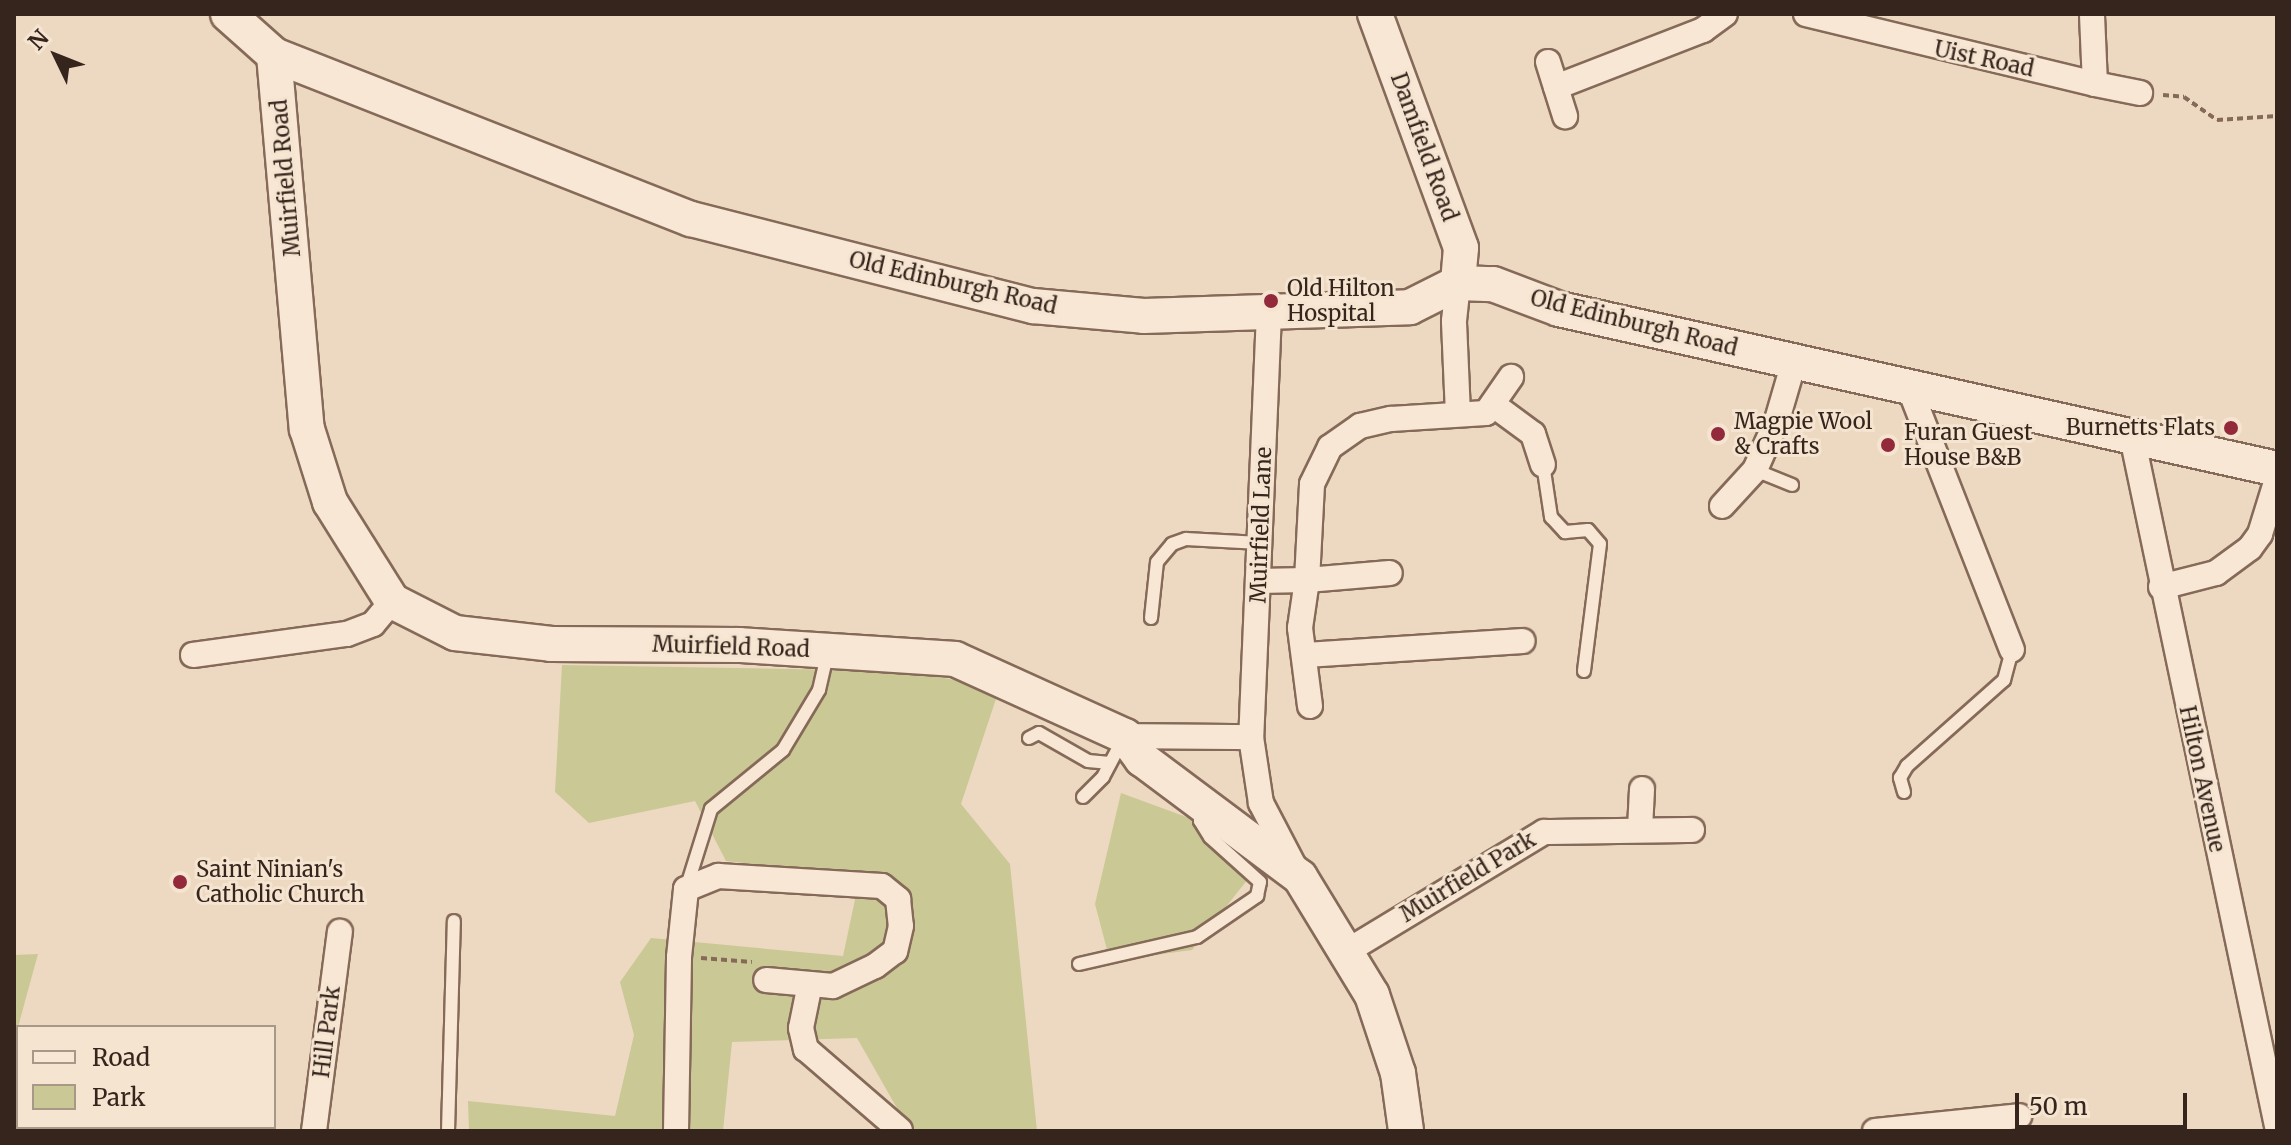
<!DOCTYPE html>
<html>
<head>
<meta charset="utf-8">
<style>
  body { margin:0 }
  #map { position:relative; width:2291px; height:1145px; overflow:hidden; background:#edd9c1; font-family:Merriweather,serif }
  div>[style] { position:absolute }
  .green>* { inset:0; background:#cac895 }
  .path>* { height:4px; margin-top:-2px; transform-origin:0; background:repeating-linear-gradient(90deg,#866a59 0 6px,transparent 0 10px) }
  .roads { filter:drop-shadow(2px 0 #866a59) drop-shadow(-2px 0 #866a59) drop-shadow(0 2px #866a59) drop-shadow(0 -2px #866a59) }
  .lane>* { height:12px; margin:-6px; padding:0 6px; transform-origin:6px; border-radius:6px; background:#f8e7d4 }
  .street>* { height:24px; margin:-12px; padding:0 12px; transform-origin:12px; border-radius:12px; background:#f8e7d4 }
  .secondary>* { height:34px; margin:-17px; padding:0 17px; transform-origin:17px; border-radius:17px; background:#f8e7d4 }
  .dots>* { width:22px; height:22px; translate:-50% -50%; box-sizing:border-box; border:4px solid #f4e4d0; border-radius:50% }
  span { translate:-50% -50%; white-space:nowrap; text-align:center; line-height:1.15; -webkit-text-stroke:6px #f4e4d0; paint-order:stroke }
  .street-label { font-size:22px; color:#36251d }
  .poi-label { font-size:22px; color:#36251d }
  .left { translate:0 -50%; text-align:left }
  .right { translate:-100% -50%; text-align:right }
  .frame { position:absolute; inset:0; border:16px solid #36251d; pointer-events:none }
  .legend { position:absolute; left:16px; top:1025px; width:260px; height:104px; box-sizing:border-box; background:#f4e4d0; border:2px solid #a89888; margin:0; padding:10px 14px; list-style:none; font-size:24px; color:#36251d }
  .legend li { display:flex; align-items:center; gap:16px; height:40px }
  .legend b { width:40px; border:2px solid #a89888 }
  .north { position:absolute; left:16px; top:16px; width:80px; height:80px; -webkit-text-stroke:6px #f4e4d0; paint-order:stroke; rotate:313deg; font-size:22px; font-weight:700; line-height:32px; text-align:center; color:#36251d }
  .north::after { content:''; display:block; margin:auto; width:28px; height:36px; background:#36251d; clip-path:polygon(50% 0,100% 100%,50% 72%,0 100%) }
  .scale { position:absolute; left:2015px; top:1093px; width:172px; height:36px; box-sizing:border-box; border:4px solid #36251d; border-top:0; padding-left:10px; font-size:24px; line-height:28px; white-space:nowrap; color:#36251d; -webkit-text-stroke:6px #f4e4d0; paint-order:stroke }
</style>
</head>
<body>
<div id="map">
  <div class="green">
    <i style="clip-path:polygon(562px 665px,910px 671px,959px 681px,996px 699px,961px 804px,1010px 864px,1037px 1131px,910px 1131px,857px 1038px,732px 1042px,723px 1131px,469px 1131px,468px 1101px,615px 1116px,634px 1035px,620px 982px,651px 938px,843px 956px,860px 876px,726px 861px,695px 801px,589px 823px,555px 792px)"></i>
    <i style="clip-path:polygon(1121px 793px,1200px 822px,1248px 879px,1192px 950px,1110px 961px,1095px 904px)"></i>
    <i style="clip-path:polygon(38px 954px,18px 1027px,14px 1057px,14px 955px)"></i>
  </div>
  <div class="path">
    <i style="left:2163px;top:95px;width:21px;rotate:5deg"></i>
    <i style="left:2184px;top:97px;width:40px;rotate:34.9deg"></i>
    <i style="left:2217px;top:120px;width:60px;rotate:-3.8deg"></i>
    <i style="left:701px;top:958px;width:51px;rotate:4.5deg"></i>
  </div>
  <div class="roads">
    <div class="lane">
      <i style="left:1543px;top:464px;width:54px;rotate:81.4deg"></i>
      <i style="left:1551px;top:517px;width:21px;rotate:47deg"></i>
      <i style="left:1565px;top:532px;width:23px;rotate:-5deg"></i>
      <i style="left:1588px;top:530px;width:18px;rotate:49deg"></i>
      <i style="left:1600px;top:544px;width:128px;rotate:97.2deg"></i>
      <i style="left:1755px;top:470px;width:40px;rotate:22deg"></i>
      <i style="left:1151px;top:618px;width:56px;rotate:-83.9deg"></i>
      <i style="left:1157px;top:562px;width:23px;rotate:-50deg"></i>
      <i style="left:1172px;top:544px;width:15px;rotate:-20deg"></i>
      <i style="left:1186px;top:539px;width:74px;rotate:3.1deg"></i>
      <i style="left:1029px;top:738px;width:11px;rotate:-27deg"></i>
      <i style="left:1039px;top:733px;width:56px;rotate:29.7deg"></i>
      <i style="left:1088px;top:761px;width:22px;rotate:5deg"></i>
      <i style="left:1904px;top:792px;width:15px;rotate:-106deg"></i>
      <i style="left:1900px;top:778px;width:14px;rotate:-60deg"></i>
      <i style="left:1907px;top:766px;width:130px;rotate:-41.6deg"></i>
      <i style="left:2004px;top:680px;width:31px;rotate:-75deg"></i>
      <i style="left:1083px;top:797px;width:28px;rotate:-45deg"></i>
      <i style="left:1103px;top:777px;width:43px;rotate:-62.2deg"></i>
      <i style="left:686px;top:889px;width:84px;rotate:-72.6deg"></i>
      <i style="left:711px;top:809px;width:93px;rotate:-39.3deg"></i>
      <i style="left:783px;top:750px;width:70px;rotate:-59deg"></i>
      <i style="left:819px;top:690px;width:37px;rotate:-77deg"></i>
      <i style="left:1079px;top:964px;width:121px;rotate:-12.9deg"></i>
      <i style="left:1197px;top:937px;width:73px;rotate:-34.3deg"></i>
      <i style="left:1257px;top:896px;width:14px;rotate:-78deg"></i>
      <i style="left:1260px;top:882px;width:67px;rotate:-138deg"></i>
      <i style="left:1210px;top:837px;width:19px;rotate:-122deg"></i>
      <i style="left:1200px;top:821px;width:11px;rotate:-68deg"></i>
      <i style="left:448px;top:1131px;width:210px;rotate:-88.4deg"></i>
    </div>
    <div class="street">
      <i style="left:1806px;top:14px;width:297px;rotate:13.6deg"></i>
      <i style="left:2095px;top:84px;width:70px;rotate:-92.5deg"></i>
      <i style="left:1548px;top:62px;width:57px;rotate:72.5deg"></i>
      <i style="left:2095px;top:84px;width:46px;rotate:11.3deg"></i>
      <i style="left:1556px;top:87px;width:158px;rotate:-21.2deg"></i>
      <i style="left:1703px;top:30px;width:27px;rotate:-36deg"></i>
      <i style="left:1269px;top:313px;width:424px;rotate:92.4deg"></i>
      <i style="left:1251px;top:737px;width:67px;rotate:81.4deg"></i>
      <i style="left:1261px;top:803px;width:73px;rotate:62.4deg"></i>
      <i style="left:1909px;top:387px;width:282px;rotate:68.6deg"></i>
      <i style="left:1495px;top:406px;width:47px;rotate:36.4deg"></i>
      <i style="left:1533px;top:434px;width:32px;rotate:72deg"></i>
      <i style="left:1458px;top:414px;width:93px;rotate:-92.5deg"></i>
      <i style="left:1454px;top:321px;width:38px;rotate:-84deg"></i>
      <i style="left:2131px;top:432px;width:709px;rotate:78.12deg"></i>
      <i style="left:1722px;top:506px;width:49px;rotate:-47.5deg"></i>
      <i style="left:1755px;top:470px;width:55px;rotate:-66.3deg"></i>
      <i style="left:1777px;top:420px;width:60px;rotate:-73.7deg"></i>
      <i style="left:1258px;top:581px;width:49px;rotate:-1.2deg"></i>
      <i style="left:1307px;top:580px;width:96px;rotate:-87deg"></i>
      <i style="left:1312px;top:484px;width:41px;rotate:-64.1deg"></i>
      <i style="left:1330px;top:447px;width:37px;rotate:-35deg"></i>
      <i style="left:1360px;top:426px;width:32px;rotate:-13deg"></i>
      <i style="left:1391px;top:419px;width:95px;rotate:-3.6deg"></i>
      <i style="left:1486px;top:413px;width:44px;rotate:-55.2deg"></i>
      <i style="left:2161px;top:587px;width:57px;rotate:-14.3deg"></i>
      <i style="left:2216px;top:573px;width:42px;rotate:-36.3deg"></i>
      <i style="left:2250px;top:548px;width:17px;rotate:-54deg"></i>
      <i style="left:2260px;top:534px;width:58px;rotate:-72.8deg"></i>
      <i style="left:193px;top:655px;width:155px;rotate:-7.8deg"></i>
      <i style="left:347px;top:634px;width:28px;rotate:-21deg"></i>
      <i style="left:373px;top:624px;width:30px;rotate:-50deg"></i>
      <i style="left:1306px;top:655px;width:217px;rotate:-3.7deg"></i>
      <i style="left:1310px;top:706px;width:79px;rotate:-97.3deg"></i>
      <i style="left:1300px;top:628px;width:49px;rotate:-81.7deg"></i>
      <i style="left:1307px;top:580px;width:83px;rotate:-4.8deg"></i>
      <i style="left:1125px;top:736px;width:126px;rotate:0.5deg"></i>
      <i style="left:1640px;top:829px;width:40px;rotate:-87.1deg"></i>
      <i style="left:1349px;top:950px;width:228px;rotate:-31.2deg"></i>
      <i style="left:1544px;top:832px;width:148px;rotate:-0.8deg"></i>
      <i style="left:810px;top:984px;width:45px;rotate:101.6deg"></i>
      <i style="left:801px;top:1028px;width:22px;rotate:77deg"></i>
      <i style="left:806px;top:1049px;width:124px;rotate:40.8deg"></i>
      <i style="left:314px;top:1131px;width:201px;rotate:-82.6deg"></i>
      <i style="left:676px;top:1131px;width:174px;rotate:-89deg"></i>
      <i style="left:679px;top:957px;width:68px;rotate:-84.1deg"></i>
      <i style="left:686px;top:889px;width:35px;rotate:-22deg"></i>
      <i style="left:718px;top:876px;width:164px;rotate:3.5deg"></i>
      <i style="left:882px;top:886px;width:21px;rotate:39deg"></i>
      <i style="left:898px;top:899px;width:27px;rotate:84deg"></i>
      <i style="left:901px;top:926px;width:26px;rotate:103deg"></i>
      <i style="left:895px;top:951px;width:25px;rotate:143deg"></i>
      <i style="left:875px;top:966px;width:47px;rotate:154.5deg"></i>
      <i style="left:833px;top:986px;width:67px;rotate:-174.9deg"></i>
      <i style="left:1875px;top:1131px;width:145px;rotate:-5.9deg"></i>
    </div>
    <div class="secondary">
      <i style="left:228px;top:14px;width:62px;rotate:41.7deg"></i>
      <i style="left:274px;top:55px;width:448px;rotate:21.5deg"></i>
      <i style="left:691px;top:219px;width:353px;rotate:14.3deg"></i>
      <i style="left:1033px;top:306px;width:111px;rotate:5.1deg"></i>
      <i style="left:1144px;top:316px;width:266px;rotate:-1.9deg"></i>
      <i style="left:1410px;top:307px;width:54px;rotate:-26.6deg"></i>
      <i style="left:1458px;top:283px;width:35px;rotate:2deg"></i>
      <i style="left:1493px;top:284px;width:71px;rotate:20.7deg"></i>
      <i style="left:1559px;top:309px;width:736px;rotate:12.56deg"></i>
      <i style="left:1375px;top:14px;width:249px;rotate:69.8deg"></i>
      <i style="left:1461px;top:248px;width:35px;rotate:95deg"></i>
      <i style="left:274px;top:55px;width:375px;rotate:85deg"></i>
      <i style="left:307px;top:429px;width:77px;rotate:72.5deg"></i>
      <i style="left:330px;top:502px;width:117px;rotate:57.9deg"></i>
      <i style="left:392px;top:601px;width:71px;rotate:26.9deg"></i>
      <i style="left:455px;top:633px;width:97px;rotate:6.5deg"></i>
      <i style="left:551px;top:644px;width:188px;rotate:0.3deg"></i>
      <i style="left:739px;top:645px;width:216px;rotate:3.7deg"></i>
      <i style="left:955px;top:659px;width:187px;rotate:24.4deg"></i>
      <i style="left:1125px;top:736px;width:29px;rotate:54deg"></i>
      <i style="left:1142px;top:759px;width:197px;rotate:36.8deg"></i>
      <i style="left:1300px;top:877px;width:138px;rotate:58.6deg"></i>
      <i style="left:1372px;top:995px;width:82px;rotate:71.6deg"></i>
      <i style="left:1398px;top:1073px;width:59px;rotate:82.1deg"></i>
    </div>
  </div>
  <div class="dots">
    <i style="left:1271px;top:301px;background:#932a3b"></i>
    <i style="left:2231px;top:428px;background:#932a3b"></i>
    <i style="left:1718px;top:434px;background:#932a3b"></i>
    <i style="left:1888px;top:445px;background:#932a3b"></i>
    <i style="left:180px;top:882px;background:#932a3b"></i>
  </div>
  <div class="street-label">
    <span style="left:1984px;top:59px;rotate:12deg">Uist Road</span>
    <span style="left:1424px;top:147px;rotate:70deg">Damfield Road</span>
    <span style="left:286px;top:178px;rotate:-95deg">Muirfield Road</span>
    <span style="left:953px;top:283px;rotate:13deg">Old Edinburgh Road</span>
    <span style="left:1634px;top:323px;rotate:14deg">Old Edinburgh Road</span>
    <span style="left:1261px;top:525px;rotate:-88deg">Muirfield Lane</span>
    <span style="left:731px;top:647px;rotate:2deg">Muirfield Road</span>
    <span style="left:2202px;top:779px;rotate:78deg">Hilton Avenue</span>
    <span style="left:1468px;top:877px;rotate:-31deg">Muirfield Park</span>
    <span style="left:327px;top:1032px;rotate:-83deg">Hill Park</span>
  </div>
  <div class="poi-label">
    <span class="left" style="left:1287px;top:301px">Old Hilton<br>Hospital</span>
    <span class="left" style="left:1734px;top:434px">Magpie Wool<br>&amp; Crafts</span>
    <span class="right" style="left:2215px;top:428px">Burnetts Flats</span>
    <span class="left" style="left:1904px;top:445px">Furan Guest<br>House B&amp;B</span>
    <span class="left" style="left:196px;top:882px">Saint Ninian's<br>Catholic Church</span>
  </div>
  <div class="frame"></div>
  <ul class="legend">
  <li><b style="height:10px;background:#f8e7d4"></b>Road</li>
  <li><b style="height:22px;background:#cac895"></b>Park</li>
  </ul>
  <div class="north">N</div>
  <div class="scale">50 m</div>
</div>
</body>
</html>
